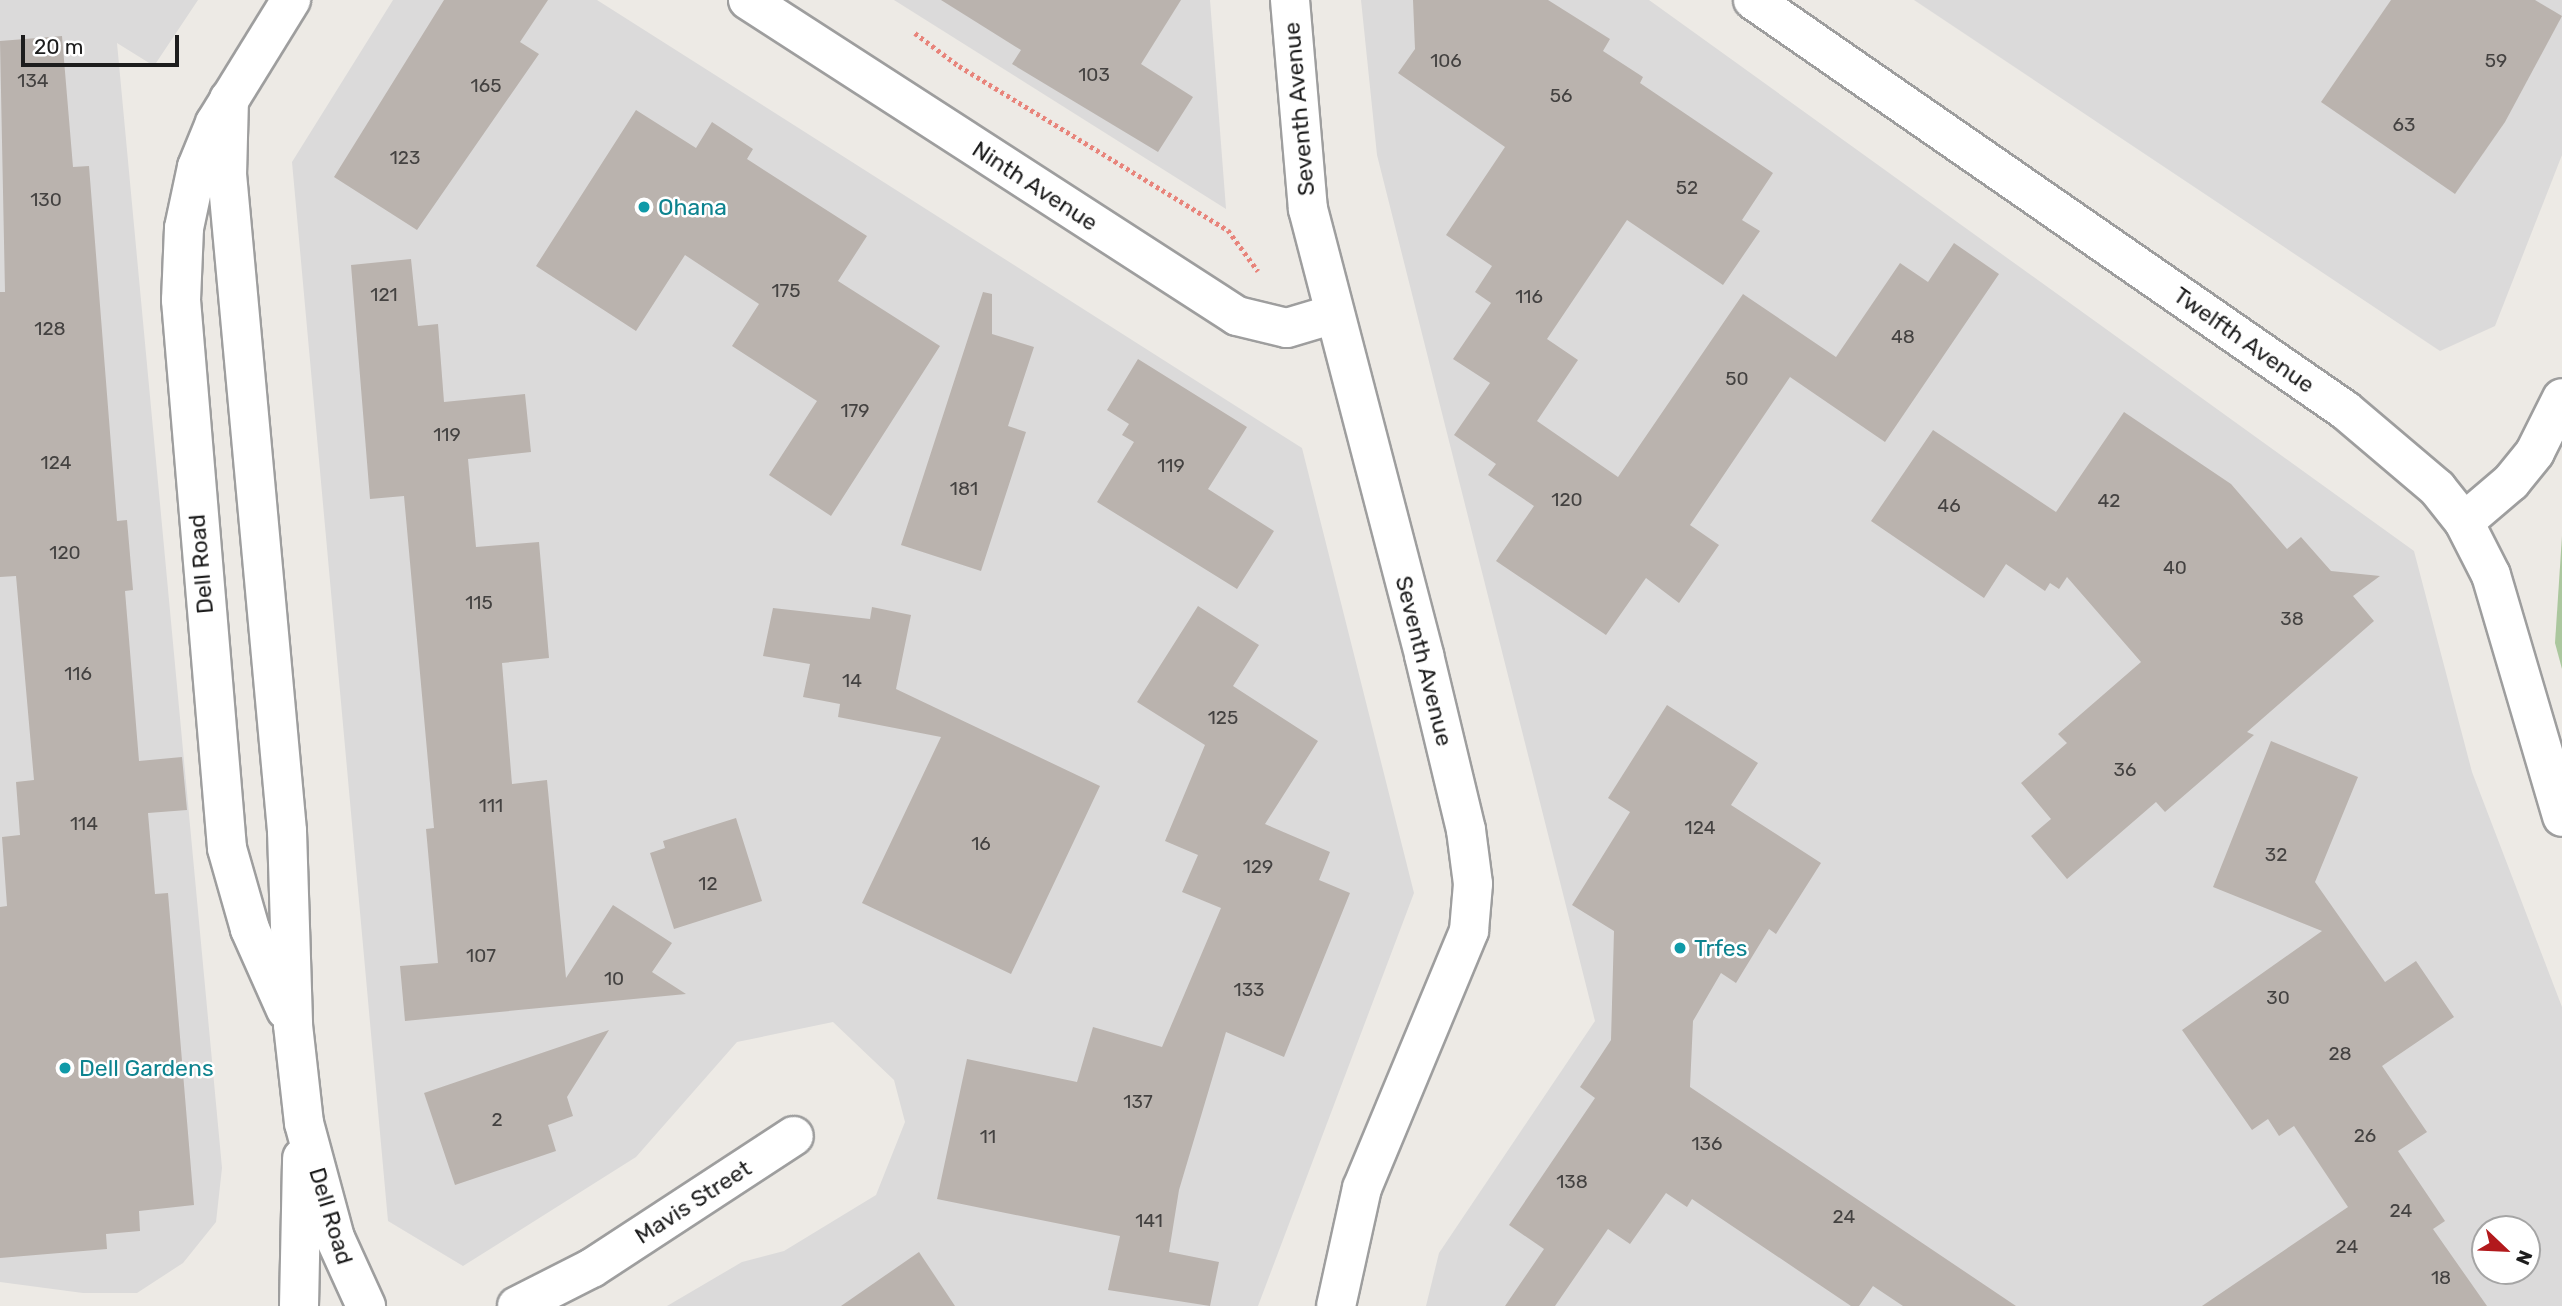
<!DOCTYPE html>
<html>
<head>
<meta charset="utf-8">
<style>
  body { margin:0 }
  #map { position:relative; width:2562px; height:1306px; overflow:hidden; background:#edeae5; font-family:Rubik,sans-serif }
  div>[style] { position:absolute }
  .residential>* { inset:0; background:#dbdada }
  .forest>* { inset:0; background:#abc79e }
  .building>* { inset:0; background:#bab3ae }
  .path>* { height:4.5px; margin-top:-2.25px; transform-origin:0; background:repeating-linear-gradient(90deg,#e8847b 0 3.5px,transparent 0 7px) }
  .roads { filter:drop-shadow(2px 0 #9e9e9e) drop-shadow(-2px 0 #9e9e9e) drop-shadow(0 2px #9e9e9e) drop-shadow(0 -2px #9e9e9e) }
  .minor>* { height:38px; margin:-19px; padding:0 19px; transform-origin:19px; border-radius:19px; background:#fff }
  .dots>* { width:19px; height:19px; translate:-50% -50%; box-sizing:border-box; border:4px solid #fff; border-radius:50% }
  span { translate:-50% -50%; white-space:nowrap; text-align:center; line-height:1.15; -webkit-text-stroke:5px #fff; paint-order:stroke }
  .number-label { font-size:19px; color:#444241 }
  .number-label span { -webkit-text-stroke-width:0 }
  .street-label { font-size:23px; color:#1d1d1d }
  .culture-label { font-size:23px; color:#0d838f }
  .left { translate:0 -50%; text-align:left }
  .north { position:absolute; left:2471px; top:1215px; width:70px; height:70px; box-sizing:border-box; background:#fff; border:2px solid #a5a5a5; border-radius:50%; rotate:113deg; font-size:19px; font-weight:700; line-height:28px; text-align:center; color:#1d1d1d }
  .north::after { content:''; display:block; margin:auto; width:24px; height:32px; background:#b2191c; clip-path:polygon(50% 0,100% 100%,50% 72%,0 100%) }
  .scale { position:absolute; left:21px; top:35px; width:158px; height:32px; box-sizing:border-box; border:4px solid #1d1d1d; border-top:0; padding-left:9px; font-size:21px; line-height:24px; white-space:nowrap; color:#1d1d1d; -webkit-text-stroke:5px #fff; paint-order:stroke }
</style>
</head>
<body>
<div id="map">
  <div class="residential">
    <i style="clip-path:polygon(0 0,198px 0,154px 66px,117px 43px,222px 1168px,216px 1222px,183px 1263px,137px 1293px,83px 1293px,0 1282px)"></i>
    <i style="clip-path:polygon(393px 0,597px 0,1302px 448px,1414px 893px,1258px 1306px,667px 1306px,742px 1262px,784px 1251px,876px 1195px,905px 1122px,894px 1080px,833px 1022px,737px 1042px,636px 1157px,463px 1266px,388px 1221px,292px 162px)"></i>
    <i style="clip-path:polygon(894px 0,1210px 0,1226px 209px)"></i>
    <i style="clip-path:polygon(evenodd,1361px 0,1649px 0,2414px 551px,2472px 772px,2562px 1007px,2562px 1306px,1426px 1306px,1439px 1253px,1595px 1021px,1377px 155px,1361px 0,2485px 1229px,2527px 1229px,2527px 1271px,2485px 1271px,2485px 1229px)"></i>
    <i style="clip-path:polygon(1914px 0,2562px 0,2562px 155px,2495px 326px,2440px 351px)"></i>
  </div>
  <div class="forest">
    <i style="clip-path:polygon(2562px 536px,2562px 669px,2555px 643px)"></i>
  </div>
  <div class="building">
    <i style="clip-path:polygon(444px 0,548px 0,520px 42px,539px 54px,417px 230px,334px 177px)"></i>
    <i style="clip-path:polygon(941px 0,1181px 0,1141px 64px,1193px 97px,1158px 152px,1012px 64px,1021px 50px)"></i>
    <i style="clip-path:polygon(1413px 0,1548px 0,1610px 39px,1603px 51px,1643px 77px,1640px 83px,1773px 173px,1742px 220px,1760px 231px,1723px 285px,1627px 220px,1547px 339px,1578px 360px,1537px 421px,1618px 477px,1743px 294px,1836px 357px,1900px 263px,1928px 282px,1954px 243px,1999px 274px,1885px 442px,1790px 377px,1690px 525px,1719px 545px,1679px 603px,1646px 578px,1606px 635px,1496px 561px,1534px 506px,1488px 475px,1496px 464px,1454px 435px,1490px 383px,1453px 359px,1491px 303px,1475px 292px,1492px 266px,1446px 235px,1505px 147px,1398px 73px,1415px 49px)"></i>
    <i style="clip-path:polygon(2391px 0,2535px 0,2562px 16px,2505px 122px,2455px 194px,2321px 102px)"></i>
    <i style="clip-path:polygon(62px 36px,73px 167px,89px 166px,117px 521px,127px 520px,133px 590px,125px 591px,139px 761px,182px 757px,187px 810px,148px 813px,155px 894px,168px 893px,194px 1205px,139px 1211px,140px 1231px,106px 1234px,107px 1249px,0 1258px,0 907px,7px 906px,2px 837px,20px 835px,16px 782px,34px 780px,16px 576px,0 577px,0 292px,5px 292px,0 41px)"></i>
    <i style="clip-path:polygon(636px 110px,696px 148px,712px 122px,753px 149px,747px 159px,867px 236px,838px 281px,940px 346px,831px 516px,769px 475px,817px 401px,732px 346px,759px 304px,685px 255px,636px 331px,536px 266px)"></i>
    <i style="clip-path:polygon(411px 259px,418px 326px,438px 324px,444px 402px,525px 394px,531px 452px,468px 459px,476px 547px,539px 542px,549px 658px,502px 663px,512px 784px,547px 780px,566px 978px,613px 905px,672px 943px,652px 972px,686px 994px,405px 1021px,400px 966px,438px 963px,426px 829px,434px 828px,404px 496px,370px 499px,351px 265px)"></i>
    <i style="clip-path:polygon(983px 292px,992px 294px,992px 334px,1034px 347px,1008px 426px,1026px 432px,981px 571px,901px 545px)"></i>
    <i style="clip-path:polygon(1138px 359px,1247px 427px,1208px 489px,1274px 531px,1237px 589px,1097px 502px,1134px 442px,1122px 435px,1129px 424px,1107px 410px)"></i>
    <i style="clip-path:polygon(2124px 412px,2231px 484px,2287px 549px,2301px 537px,2331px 571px,2380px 576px,2353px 596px,2374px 621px,2247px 732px,2254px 735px,2165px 812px,2156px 802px,2067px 879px,2031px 836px,2051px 819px,2021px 783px,2067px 743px,2058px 734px,2141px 662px,2067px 577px,2059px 589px,2050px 583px,2045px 591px,2006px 564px,1984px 598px,1871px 521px,1933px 430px,2056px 512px)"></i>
    <i style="clip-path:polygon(1198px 606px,1259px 645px,1233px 686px,1318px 741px,1265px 824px,1330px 852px,1319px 880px,1350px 893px,1284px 1057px,1226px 1032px,1179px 1190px,1169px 1252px,1219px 1262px,1210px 1306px,1108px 1290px,1120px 1236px,937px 1199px,967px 1059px,1077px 1082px,1093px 1027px,1162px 1047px,1221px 908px,1182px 892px,1198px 855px,1165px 841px,1205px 745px,1137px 702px)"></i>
    <i style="clip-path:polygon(872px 607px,911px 615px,896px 689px,1100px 786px,1011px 974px,862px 903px,941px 737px,838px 717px,840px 704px,803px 697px,810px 664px,763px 656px,773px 608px,870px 619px)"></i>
    <i style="clip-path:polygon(1667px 705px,1758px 763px,1731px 805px,1821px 863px,1776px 934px,1769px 929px,1736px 983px,1721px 973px,1693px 1021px,1690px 1087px,2016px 1306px,1903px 1306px,1873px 1286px,1859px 1306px,1851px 1306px,1692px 1199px,1687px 1207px,1666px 1193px,1630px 1244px,1608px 1229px,1555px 1306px,1505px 1306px,1544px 1249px,1509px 1225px,1595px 1098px,1580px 1087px,1611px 1040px,1614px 931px,1572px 905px,1630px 812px,1608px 798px)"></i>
    <i style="clip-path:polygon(2271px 741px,2358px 777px,2315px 882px,2385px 982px,2416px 961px,2454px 1017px,2382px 1066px,2427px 1132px,2398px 1151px,2445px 1221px,2433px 1229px,2487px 1306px,2202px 1306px,2348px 1207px,2294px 1126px,2279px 1136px,2268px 1119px,2252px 1130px,2182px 1030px,2322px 931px,2213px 887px)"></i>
    <i style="clip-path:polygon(736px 818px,762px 901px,674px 929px,650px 853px,665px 848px,663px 841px)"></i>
    <i style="clip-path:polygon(609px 1030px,567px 1097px,573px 1116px,548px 1125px,556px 1151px,455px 1185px,424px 1093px)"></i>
    <i style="clip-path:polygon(919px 1252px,955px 1306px,841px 1306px)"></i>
  </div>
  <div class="path">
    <i style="left:915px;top:33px;width:55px;rotate:36.9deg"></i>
    <i style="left:959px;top:66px;width:315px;rotate:31.4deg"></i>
    <i style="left:1228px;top:230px;width:51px;rotate:53.8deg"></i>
  </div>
  <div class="roads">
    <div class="minor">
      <i style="left:748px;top:0;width:582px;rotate:32.87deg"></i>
      <i style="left:1237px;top:316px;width:51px;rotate:13.5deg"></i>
      <i style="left:1287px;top:328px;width:49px;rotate:-16.6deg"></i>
      <i style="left:1290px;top:0;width:210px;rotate:85.1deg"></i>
      <i style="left:1308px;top:209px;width:461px;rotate:75.4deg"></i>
      <i style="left:1424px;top:655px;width:180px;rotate:76.5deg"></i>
      <i style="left:1466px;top:830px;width:54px;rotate:82.6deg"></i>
      <i style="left:1473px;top:884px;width:47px;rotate:94.9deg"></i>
      <i style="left:1469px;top:931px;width:278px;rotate:112.6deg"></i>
      <i style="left:1362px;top:1188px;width:121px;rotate:102.4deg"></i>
      <i style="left:1753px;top:0;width:720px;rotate:34.71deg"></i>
      <i style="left:2345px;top:410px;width:121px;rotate:40.3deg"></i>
      <i style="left:2437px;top:488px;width:43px;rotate:51.5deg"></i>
      <i style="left:2464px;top:522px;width:59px;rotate:63deg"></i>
      <i style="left:2491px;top:575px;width:252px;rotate:73.6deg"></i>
      <i style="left:229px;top:99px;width:75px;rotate:91.5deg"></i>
      <i style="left:227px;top:174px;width:660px;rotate:84.78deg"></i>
      <i style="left:287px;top:831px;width:194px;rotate:88.2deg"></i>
      <i style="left:293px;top:1025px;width:99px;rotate:83.6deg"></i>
      <i style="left:304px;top:1123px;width:119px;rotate:74.9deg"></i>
      <i style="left:335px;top:1238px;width:75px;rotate:65.5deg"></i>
      <i style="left:2464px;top:522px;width:62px;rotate:-40.4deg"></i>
      <i style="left:2511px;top:482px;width:38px;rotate:-51deg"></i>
      <i style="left:2535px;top:452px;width:60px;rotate:-63.4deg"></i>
      <i style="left:286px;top:1010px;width:89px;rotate:-114deg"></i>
      <i style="left:250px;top:929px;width:84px;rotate:-105.9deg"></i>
      <i style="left:227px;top:848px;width:550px;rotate:-94.8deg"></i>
      <i style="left:181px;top:300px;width:72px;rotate:-87.6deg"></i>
      <i style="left:184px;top:228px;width:62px;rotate:-78deg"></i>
      <i style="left:197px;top:167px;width:48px;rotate:-67.8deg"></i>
      <i style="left:215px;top:123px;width:145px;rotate:-58.3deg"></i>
      <i style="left:299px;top:1306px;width:148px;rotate:-88.8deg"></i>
      <i style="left:517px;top:1306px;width:84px;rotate:-26.9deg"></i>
      <i style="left:592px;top:1268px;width:241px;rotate:-33.2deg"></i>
    </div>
  </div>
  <div class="dots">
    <i style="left:644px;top:207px;background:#0f9aa8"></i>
    <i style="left:1680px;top:948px;background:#0f9aa8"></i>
    <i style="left:65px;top:1068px;background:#0f9aa8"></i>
  </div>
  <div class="number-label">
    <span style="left:1446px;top:61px">106</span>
    <span style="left:2496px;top:61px">59</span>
    <span style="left:1094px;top:75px">103</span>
    <span style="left:33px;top:81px">134</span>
    <span style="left:486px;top:86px">165</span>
    <span style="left:1561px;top:96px">56</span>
    <span style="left:2404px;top:125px">63</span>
    <span style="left:405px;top:158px">123</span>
    <span style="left:1687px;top:188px">52</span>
    <span style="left:46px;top:200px">130</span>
    <span style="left:786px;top:291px">175</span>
    <span style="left:384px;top:295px">121</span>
    <span style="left:1529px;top:297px">116</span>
    <span style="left:50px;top:329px">128</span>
    <span style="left:1903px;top:337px">48</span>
    <span style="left:1737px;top:379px">50</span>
    <span style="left:855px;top:411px">179</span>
    <span style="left:447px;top:435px">119</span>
    <span style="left:56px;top:463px">124</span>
    <span style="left:1171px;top:466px">119</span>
    <span style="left:964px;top:489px">181</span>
    <span style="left:1567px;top:500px">120</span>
    <span style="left:2109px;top:501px">42</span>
    <span style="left:1949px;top:506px">46</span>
    <span style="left:65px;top:553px">120</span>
    <span style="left:2175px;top:568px">40</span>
    <span style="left:479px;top:603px">115</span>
    <span style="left:2292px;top:619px">38</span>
    <span style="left:78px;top:674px">116</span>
    <span style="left:852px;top:681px">14</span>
    <span style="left:1223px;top:718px">125</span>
    <span style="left:2125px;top:770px">36</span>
    <span style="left:491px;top:806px">111</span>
    <span style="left:84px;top:824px">114</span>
    <span style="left:1700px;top:828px">124</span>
    <span style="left:981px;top:844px">16</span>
    <span style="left:2276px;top:855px">32</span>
    <span style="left:1258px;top:867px">129</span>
    <span style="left:708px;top:884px">12</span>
    <span style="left:481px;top:956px">107</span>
    <span style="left:614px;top:979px">10</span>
    <span style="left:1249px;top:990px">133</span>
    <span style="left:2278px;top:998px">30</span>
    <span style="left:2340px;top:1054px">28</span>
    <span style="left:1138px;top:1102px">137</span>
    <span style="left:497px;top:1120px">2</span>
    <span style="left:2365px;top:1136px">26</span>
    <span style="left:988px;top:1137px">11</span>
    <span style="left:1707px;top:1144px">136</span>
    <span style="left:1572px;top:1182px">138</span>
    <span style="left:2401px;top:1211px">24</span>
    <span style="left:1844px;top:1217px">24</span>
    <span style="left:1149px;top:1221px">141</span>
    <span style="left:2347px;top:1247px">24</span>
    <span style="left:2441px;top:1278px">18</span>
  </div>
  <div class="street-label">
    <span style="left:1299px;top:109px;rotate:-95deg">Seventh Avenue</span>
    <span style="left:1035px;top:186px;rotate:33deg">Ninth Avenue</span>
    <span style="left:2244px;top:340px;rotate:35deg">Twelfth Avenue</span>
    <span style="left:201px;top:564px;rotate:-95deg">Dell Road</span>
    <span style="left:1424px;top:661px;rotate:76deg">Seventh Avenue</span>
    <span style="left:693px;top:1202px;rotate:-33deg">Mavis Street</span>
    <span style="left:331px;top:1216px;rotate:73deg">Dell Road</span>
  </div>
  <div class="culture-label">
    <span class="left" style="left:658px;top:207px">Ohana</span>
    <span class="left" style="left:1694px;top:948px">Trfes</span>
    <span class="left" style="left:79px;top:1068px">Dell Gardens</span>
  </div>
  <div class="north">N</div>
  <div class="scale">20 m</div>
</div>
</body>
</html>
